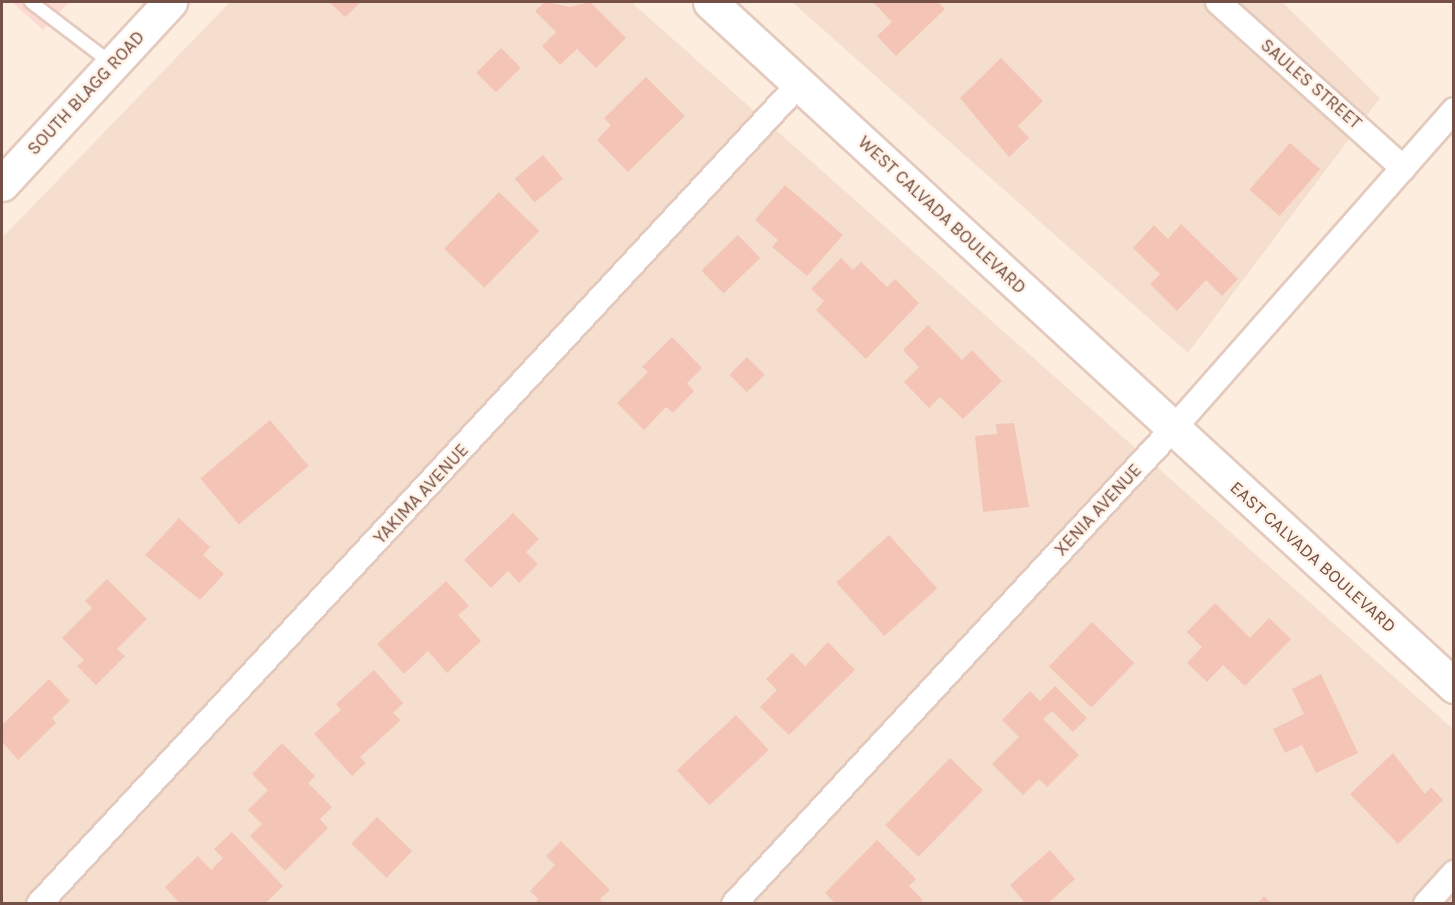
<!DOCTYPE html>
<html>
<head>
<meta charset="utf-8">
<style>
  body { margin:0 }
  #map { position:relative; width:1455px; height:905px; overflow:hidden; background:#fdeddf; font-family:Karla,sans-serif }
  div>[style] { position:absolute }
  .residential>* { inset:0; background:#f5dece }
  .commercial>* { inset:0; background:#fed9d2 }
  .building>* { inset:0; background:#f4c5b6; transform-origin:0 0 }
  .roads { filter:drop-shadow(2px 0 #e4cabe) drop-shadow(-2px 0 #e4cabe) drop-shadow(0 2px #e4cabe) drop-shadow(0 -2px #e4cabe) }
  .lane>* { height:12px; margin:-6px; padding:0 6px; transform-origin:6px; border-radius:6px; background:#fff }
  .street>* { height:24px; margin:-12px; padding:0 12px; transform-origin:12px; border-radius:12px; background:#fff }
  .secondary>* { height:33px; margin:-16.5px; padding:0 16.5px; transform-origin:16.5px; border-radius:16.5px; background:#fff }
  span { translate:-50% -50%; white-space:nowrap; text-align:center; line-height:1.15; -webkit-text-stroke:4.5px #fff2e7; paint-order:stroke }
  .street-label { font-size:18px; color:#755046 }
  .frame { position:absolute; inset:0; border:3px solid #755046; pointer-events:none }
</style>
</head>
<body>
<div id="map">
  <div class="residential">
    <i style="clip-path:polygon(230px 2px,631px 2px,1453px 729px,1453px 903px,2px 903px,2px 238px)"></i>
    <i style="clip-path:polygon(792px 2px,1282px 2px,1380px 98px,1188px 353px)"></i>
  </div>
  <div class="commercial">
    <i style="clip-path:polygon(12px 2px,69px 2px,43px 30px)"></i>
  </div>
  <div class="building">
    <i style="clip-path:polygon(329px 2px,361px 2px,345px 17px)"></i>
    <i style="clip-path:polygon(545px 2px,570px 7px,590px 2px,626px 38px,596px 68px,577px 49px,560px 65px,542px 46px,556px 32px,535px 11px)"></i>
    <i style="clip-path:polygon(873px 2px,938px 2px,945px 9px,896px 56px,877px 36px,892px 22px)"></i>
    <i style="left:501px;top:48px;width:28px;height:35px;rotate:45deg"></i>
    <i style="clip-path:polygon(1001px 58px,1043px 101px,1018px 126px,1029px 138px,1009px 157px,960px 98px)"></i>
    <i style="clip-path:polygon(646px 77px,685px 116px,628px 172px,597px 140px,611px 125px,604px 118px)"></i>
    <i style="left:1290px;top:143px;width:40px;height:62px;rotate:41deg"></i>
    <i style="left:543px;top:155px;width:31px;height:37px;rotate:50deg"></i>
    <i style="clip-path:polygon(785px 185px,843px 235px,807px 276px,772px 247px,778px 240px,755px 220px)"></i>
    <i style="left:499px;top:192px;width:56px;height:79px;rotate:44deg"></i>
    <i style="clip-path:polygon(1181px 224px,1238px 279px,1222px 296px,1206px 280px,1177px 311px,1150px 284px,1160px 274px,1133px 248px,1154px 225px,1168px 239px)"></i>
    <i style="left:738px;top:235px;width:32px;height:51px;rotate:46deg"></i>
    <i style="clip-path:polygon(841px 258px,853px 270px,861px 262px,887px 287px,895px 279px,919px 303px,866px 359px,816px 310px,824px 301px,811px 289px)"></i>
    <i style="clip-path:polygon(928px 325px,962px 360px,972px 350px,1002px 381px,963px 419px,940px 397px,929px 408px,904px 382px,919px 367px,903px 350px)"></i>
    <i style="clip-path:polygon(672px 337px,702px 368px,687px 383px,694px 391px,673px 413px,666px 407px,644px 430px,617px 403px,648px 372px,642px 367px)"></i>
    <i style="left:747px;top:357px;width:25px;height:25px;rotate:45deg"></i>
    <i style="left:270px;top:420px;width:60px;height:91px;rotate:50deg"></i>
    <i style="clip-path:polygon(1014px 423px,1029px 507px,983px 512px,975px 436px,997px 434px,996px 424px)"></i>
    <i style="clip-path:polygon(513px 513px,539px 539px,526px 552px,538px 564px,519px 583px,508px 571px,491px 588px,464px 560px)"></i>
    <i style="clip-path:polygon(179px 518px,210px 547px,203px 555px,224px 574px,200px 600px,145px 555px)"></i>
    <i style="left:889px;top:535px;width:72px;height:71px;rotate:48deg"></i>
    <i style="clip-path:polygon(107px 579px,147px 619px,117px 649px,125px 656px,96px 685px,77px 666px,84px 660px,62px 638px,92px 608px,85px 601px)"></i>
    <i style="clip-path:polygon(446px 581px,469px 606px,458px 615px,481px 641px,447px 673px,428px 651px,404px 674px,377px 644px)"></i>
    <i style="clip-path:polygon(1215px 603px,1250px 638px,1269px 618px,1291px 639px,1245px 686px,1223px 665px,1207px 682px,1187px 663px,1202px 647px,1187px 632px)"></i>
    <i style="left:1092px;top:622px;width:59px;height:62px;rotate:44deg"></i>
    <i style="clip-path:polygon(828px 642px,855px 670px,789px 735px,760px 707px,777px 690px,766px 679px,792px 653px,805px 666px)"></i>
    <i style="clip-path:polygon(374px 670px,403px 703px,393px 713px,401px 720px,360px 757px,366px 763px,352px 776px,314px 734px,341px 710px,336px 704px)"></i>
    <i style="clip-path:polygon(1321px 674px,1358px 753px,1316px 773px,1302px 745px,1285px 753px,1273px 729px,1304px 714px,1292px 689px)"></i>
    <i style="clip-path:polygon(49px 679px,70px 701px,52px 718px,56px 723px,18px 760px,2px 742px,2px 725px)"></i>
    <i style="clip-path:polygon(1055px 686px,1087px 718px,1073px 732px,1052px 711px,1043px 719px,1079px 755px,1047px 787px,1039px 779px,1023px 795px,992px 764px,1019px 737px,1002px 720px,1030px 691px,1040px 701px)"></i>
    <i style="left:736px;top:715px;width:48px;height:81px;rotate:47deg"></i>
    <i style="clip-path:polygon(282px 743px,315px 776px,308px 783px,332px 807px,320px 819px,328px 828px,285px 871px,250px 836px,262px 824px,248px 810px,268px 790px,252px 774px)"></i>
    <i style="clip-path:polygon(1393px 753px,1425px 794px,1431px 787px,1443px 800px,1398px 844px,1350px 794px)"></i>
    <i style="left:950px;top:758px;width:46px;height:93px;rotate:44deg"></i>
    <i style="left:377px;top:817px;width:49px;height:37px;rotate:44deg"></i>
    <i style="clip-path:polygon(232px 832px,283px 886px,265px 904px,180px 904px,165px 887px,198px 856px,211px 870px,223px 858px,214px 849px)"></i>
    <i style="clip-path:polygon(877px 840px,916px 879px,909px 886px,923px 900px,919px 904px,836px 904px,825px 893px)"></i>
    <i style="clip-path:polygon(561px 841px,610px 890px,600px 899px,605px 904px,534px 904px,538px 899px,530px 891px,555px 865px,546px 856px)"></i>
    <i style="clip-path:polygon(1050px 850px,1075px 879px,1047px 904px,1026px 904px,1010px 885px)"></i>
    <i style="clip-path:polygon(1264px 896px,1272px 904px,1257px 904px)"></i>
  </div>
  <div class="roads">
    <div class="lane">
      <i style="left:31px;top:2px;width:101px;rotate:37.3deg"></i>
    </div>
    <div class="street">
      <i style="left:1218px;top:2px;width:249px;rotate:41.9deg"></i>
      <i style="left:39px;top:904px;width:1119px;rotate:-47.17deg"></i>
      <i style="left:734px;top:904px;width:647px;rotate:-47.26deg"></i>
      <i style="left:1173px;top:429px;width:425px;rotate:-48.6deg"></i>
      <i style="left:1426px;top:904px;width:42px;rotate:-47.9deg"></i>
    </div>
    <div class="secondary">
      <i style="left:710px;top:2px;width:1011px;rotate:42.59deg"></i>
      <i style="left:2px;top:184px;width:248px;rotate:-47.3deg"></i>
    </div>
  </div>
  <div class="street-label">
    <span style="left:1311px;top:84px;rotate:41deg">SAULES STREET</span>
    <span style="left:86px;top:93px;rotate:-47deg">SOUTH BLAGG ROAD</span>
    <span style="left:942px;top:215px;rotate:43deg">WEST CALVADA BOULEVARD</span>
    <span style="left:421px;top:494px;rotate:-47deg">YAKIMA AVENUE</span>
    <span style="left:1098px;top:510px;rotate:-47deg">XENIA AVENUE</span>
    <span style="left:1313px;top:557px;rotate:42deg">EAST CALVADA BOULEVARD</span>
  </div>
  <div class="frame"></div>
</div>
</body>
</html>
